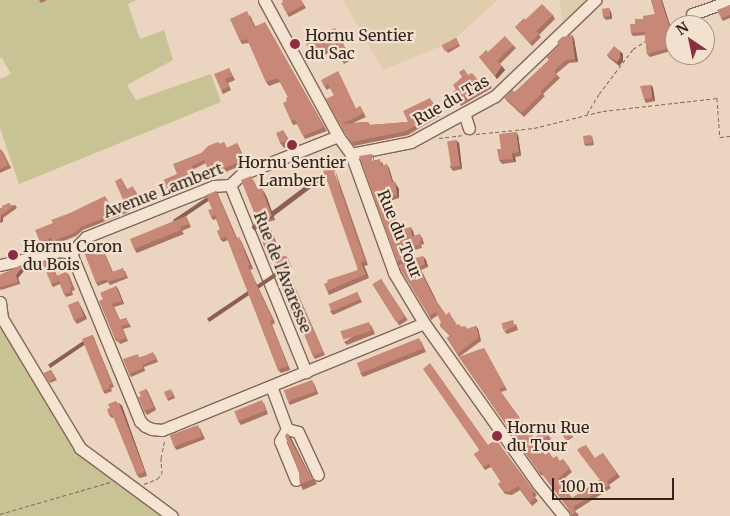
<!DOCTYPE html>
<html>
<head>
<meta charset="utf-8">
<style>
  body { margin:0 }
  #map { position:relative; width:730px; height:516px; overflow:hidden; background:#ebd5c0; font-family:Merriweather,serif }
  div>[style] { position:absolute }
  .farmland>* { inset:0; background:#e0cdae }
  .green>* { inset:0; background:#c8c395 }
  .path>* { height:1px; margin-top:-0.5px; transform-origin:0; background:repeating-linear-gradient(90deg,#836659 0 4px,transparent 0 6.5px) }
  .roads { filter:drop-shadow(1px 0 #836659) drop-shadow(-1px 0 #836659) drop-shadow(0 1px #836659) drop-shadow(0 -1px #836659) }
  .minor>* { height:11px; margin:-5.5px; padding:0 5.5px; transform-origin:5.5px; border-radius:5.5px; background:#f6e4d2 }
  .wall>* { inset:0; background:#ab7566; transform-origin:0 0 }
  .shaded-wall>* { inset:0; background:#8b5f53; transform-origin:0 0 }
  .building>* { inset:0; background:#c78877; transform-origin:0 0 }
  .dots>* { width:14px; height:14px; translate:-50% -50%; box-sizing:border-box; border:2px solid #f3e1cf; border-radius:50% }
  span { translate:-50% -50%; white-space:nowrap; text-align:center; line-height:1.15; -webkit-text-stroke:4.5px #f3e1cf; paint-order:stroke }
  .poi-label { font-size:16px; color:#33231d }
  .left { translate:0 -50%; text-align:left }
  .street-label { font-size:16px; color:#33231d }
  .north { position:absolute; left:665px; top:15px; width:50px; height:50px; box-sizing:border-box; background:#f3e1cf; border:1px solid #a69588; border-radius:50%; rotate:326deg; font-size:14px; font-weight:700; line-height:20px; text-align:center; color:#33231d }
  .north::after { content:''; display:block; margin:auto; width:18px; height:22px; background:#8e2c41; clip-path:polygon(50% 0,100% 100%,50% 72%,0 100%) }
  .scale { position:absolute; left:552px; top:478px; width:122px; height:22px; box-sizing:border-box; border:2px solid #33231d; border-top:0; padding-left:6px; font-size:15px; line-height:18px; white-space:nowrap; color:#33231d; -webkit-text-stroke:4px #f3e1cf; paint-order:stroke }
</style>
</head>
<body>
<div id="map">
  <div class="farmland">
    <i style="clip-path:polygon(343px 0,498px 0,451px 42px,383px 70px)"></i>
    <i style="clip-path:polygon(559px 0,590px 0,563px 24px)"></i>
  </div>
  <div class="green">
    <i style="clip-path:polygon(0 0,136px 0,128px 4px,140px 39px,164px 30px,173px 60px,127px 85px,136px 100px,211px 74px,221px 102px,19px 184px,0 128px,0 79px,11px 74px,2px 58px,0 58px)"></i>
    <i style="clip-path:polygon(0 317px,77px 452px,163px 516px,0 516px)"></i>
  </div>
  <div class="path">
    <i style="left:679px;top:25px;width:9px;rotate:-72deg"></i>
    <i style="left:587px;top:114px;width:23px;rotate:-59deg"></i>
    <i style="left:599px;top:94px;width:56px;rotate:-52.9deg"></i>
    <i style="left:633px;top:49px;width:15px;rotate:-32deg"></i>
    <i style="left:476px;top:134px;width:58px;rotate:-5.9deg"></i>
    <i style="left:534px;top:128px;width:71px;rotate:-13.8deg"></i>
    <i style="left:603px;top:111px;width:115px;rotate:-6.5deg"></i>
    <i style="left:717px;top:98px;width:39px;rotate:86deg"></i>
    <i style="left:720px;top:137px;width:10px;rotate:-6deg"></i>
    <i style="left:439px;top:138px;width:23px;rotate:-7deg"></i>
    <i style="left:144px;top:484px;width:14px;rotate:-21deg"></i>
    <i style="left:157px;top:479px;width:7px;rotate:-45deg"></i>
    <i style="left:162px;top:474px;width:16px;rotate:-94deg"></i>
    <i style="left:161px;top:458px;width:19px;rotate:-78deg"></i>
    <i style="left:0;top:514px;width:115px;rotate:-16.2deg"></i>
  </div>
  <div class="roads">
    <div class="minor">
      <i style="left:264px;top:0;width:155px;rotate:61.4deg"></i>
      <i style="left:338px;top:136px;width:22px;rotate:54deg"></i>
      <i style="left:351px;top:154px;width:127px;rotate:70.1deg"></i>
      <i style="left:394px;top:273px;width:58px;rotate:59deg"></i>
      <i style="left:424px;top:323px;width:197px;rotate:54.7deg"></i>
      <i style="left:538px;top:484px;width:41px;rotate:50.9deg"></i>
      <i style="left:692px;top:14px;width:40px;rotate:-18.9deg"></i>
      <i style="left:464px;top:113px;width:16px;rotate:72deg"></i>
      <i style="left:351px;top:154px;width:61px;rotate:-11.3deg"></i>
      <i style="left:411px;top:142px;width:96px;rotate:-28.7deg"></i>
      <i style="left:495px;top:96px;width:139px;rotate:-43.8deg"></i>
      <i style="left:230px;top:185px;width:202px;rotate:67.9deg"></i>
      <i style="left:71px;top:253px;width:182px;rotate:67.7deg"></i>
      <i style="left:140px;top:421px;width:7px;rotate:45deg"></i>
      <i style="left:145px;top:426px;width:8px;rotate:23deg"></i>
      <i style="left:152px;top:429px;width:10px;rotate:6deg"></i>
      <i style="left:162px;top:430px;width:11px;rotate:-22deg"></i>
      <i style="left:172px;top:426px;width:272px;rotate:-22.2deg"></i>
      <i style="left:0;top:265px;width:62px;rotate:-13.1deg"></i>
      <i style="left:60px;top:251px;width:11px;rotate:10deg"></i>
      <i style="left:71px;top:253px;width:22px;rotate:-47deg"></i>
      <i style="left:86px;top:237px;width:138px;rotate:-21.7deg"></i>
      <i style="left:214px;top:186px;width:16px;rotate:-4deg"></i>
      <i style="left:230px;top:185px;width:16px;rotate:-43deg"></i>
      <i style="left:242px;top:174px;width:103px;rotate:-21.6deg"></i>
      <i style="left:0;top:302px;width:16px;rotate:83deg"></i>
      <i style="left:2px;top:318px;width:152px;rotate:59deg"></i>
      <i style="left:80px;top:448px;width:114px;rotate:36.5deg"></i>
      <i style="left:271px;top:386px;width:46px;rotate:69.6deg"></i>
      <i style="left:287px;top:429px;width:11px;rotate:15deg"></i>
      <i style="left:298px;top:432px;width:47px;rotate:65.1deg"></i>
      <i style="left:287px;top:429px;width:14px;rotate:120deg"></i>
      <i style="left:280px;top:441px;width:42px;rotate:67.7deg"></i>
    </div>
  </div>
  <div class="wall">
    <i style="clip-path:polygon(39px 0,47px 0,41px 3px)"></i>
    <i style="clip-path:polygon(301px 0,306px 8px,289px 17px,287px 14px,283px 2px)"></i>
    <i style="clip-path:polygon(651px 0,662px 0,675px 40px,675px 44px,672px 45px,674px 50px,650px 57px,647px 54px,645px 35px,633px 36px,631px 33px,635px 24px,655px 14px)"></i>
    <i style="clip-path:polygon(730px 5px,730px 18px,723px 21px,721px 18px)"></i>
    <i style="clip-path:polygon(611px 12px,612px 19px,606px 20px,603px 17px)"></i>
    <i style="clip-path:polygon(250px 15px,255px 26px,267px 26px,327px 131px,305px 139px,297px 124px,293px 125px,291px 121px,287px 101px,288px 97px,280px 82px,269px 86px,266px 82px,249px 43px,242px 44px,240px 41px)"></i>
    <i style="clip-path:polygon(553px 15px,555px 19px,539px 35px,541px 37px,532px 46px,515px 27px)"></i>
    <i style="clip-path:polygon(337px 31px,351px 60px,344px 64px,336px 49px,315px 60px,313px 57px)"></i>
    <i style="clip-path:polygon(572px 35px,574px 39px,578px 62px,569px 63px,556px 74px,560px 78px,543px 94px,545px 96px,524px 117px,506px 100px,504px 97px,515px 92px,549px 60px,547px 57px)"></i>
    <i style="clip-path:polygon(456px 38px,460px 46px,448px 53px,442px 46px)"></i>
    <i style="clip-path:polygon(513px 45px,516px 48px,500px 64px,505px 70px,497px 79px,479px 57px,488px 52px)"></i>
    <i style="clip-path:polygon(623px 54px,623px 61px,619px 66px,609px 58px,607px 55px)"></i>
    <i style="clip-path:polygon(229px 68px,235px 80px,228px 83px,231px 90px,223px 94px,221px 90px)"></i>
    <i style="clip-path:polygon(340px 75px,356px 109px,360px 106px,366px 117px,353px 123px,368px 122px,370px 125px,408px 122px,432px 101px,440px 116px,408px 135px,354px 146px,342px 128px,334px 95px,330px 88px,327px 90px,324px 86px)"></i>
    <i style="clip-path:polygon(468px 75px,480px 82px,485px 78px,492px 88px,461px 106px,453px 92px,456px 90px)"></i>
    <i style="clip-path:polygon(651px 85px,653px 88px,655px 101px,646px 103px,644px 99px)"></i>
    <i style="clip-path:polygon(283px 130px,292px 145px,284px 148px,280px 143px)"></i>
    <i style="clip-path:polygon(518px 135px,521px 156px,515px 157px,516px 162px,502px 164px,499px 160px,501px 149px)"></i>
    <i style="clip-path:polygon(592px 136px,594px 145px,586px 146px,584px 144px)"></i>
    <i style="clip-path:polygon(224px 142px,227px 148px,237px 143px,239px 147px,246px 163px,224px 173px,221px 168px,211px 172px,206px 163px,194px 169px,200px 183px,170px 195px,168px 192px,177px 174px,220px 144px)"></i>
    <i style="clip-path:polygon(459px 143px,462px 169px,453px 171px,450px 167px)"></i>
    <i style="clip-path:polygon(0 149px,3px 152px,11px 168px,0 173px)"></i>
    <i style="clip-path:polygon(372px 154px,374px 157px,374px 160px,383px 163px,383px 165px,389px 168px,393px 181px,399px 189px,399px 198px,390px 201px,396px 221px,393px 222px,395px 231px,413px 231px,414px 236px,422px 238px,424px 244px,421px 245px,422px 248px,411px 251px,413px 259px,426px 260px,428px 267px,421px 270px,437px 302px,446px 315px,457px 325px,467px 329px,476px 326px,478px 329px,481px 341px,459px 357px,447px 338px,450px 336px,440px 326px,441px 322px,438px 315px,431px 320px,403px 264px,399px 266px,397px 262px)"></i>
    <i style="clip-path:polygon(335px 170px,368px 265px,364px 266px,369px 278px,329px 295px,327px 291px,358px 270px)"></i>
    <i style="clip-path:polygon(121px 178px,127px 189px,135px 190px,140px 200px,126px 206px,129px 212px,83px 230px,76px 236px,56px 244px,53px 241px,42px 245px,40px 242px,125px 203px,124px 202px)"></i>
    <i style="clip-path:polygon(253px 179px,258px 190px,264px 192px,267px 198px,275px 220px,268px 222px,282px 257px,286px 256px,288px 259px,292px 267px,287px 269px,325px 355px,315px 359px,313px 356px,296px 314px,294px 315px,291px 312px,272px 259px,271px 259px,268px 256px,260px 227px)"></i>
    <i style="clip-path:polygon(216px 191px,218px 194px,237px 238px,241px 241px,253px 269px,250px 270px,275px 323px,272px 325px,290px 370px,281px 373px,278px 370px,228px 240px,223px 242px,220px 239px,220px 229px,216px 219px,213px 220px,211px 217px)"></i>
    <i style="clip-path:polygon(9px 203px,11px 205px,15px 205px,17px 208px,3px 218px,3px 222px,0 223px,0 208px,2px 208px)"></i>
    <i style="clip-path:polygon(186px 216px,191px 227px,182px 231px,184px 234px,137px 253px,134px 249px)"></i>
    <i style="clip-path:polygon(93px 248px,97px 255px,104px 253px,106px 256px,113px 272px,125px 271px,128px 278px,110px 285px,108px 282px,98px 286px,96px 283px)"></i>
    <i style="clip-path:polygon(51px 261px,57px 276px,66px 272px,69px 275px,75px 290px,72px 291px,73px 295px,66px 297px,64px 294px,60px 284px,53px 287px,51px 284px)"></i>
    <i style="clip-path:polygon(26px 263px,28px 266px,18px 278px,20px 284px,1px 290px,0 289px,0 275px)"></i>
    <i style="left:381px;top:279px;width:49px;height:10px;rotate:57deg"></i>
    <i style="clip-path:polygon(116px 286px,118px 289px,124px 304px,114px 307px,120px 320px,126px 318px,131px 327px,123px 329px,128px 341px,120px 344px,118px 341px,117px 342px,115px 339px,103px 299px)"></i>
    <i style="clip-path:polygon(357px 292px,362px 302px,333px 315px,330px 311px)"></i>
    <i style="clip-path:polygon(78px 301px,87px 319px,77px 324px,74px 320px)"></i>
    <i style="clip-path:polygon(516px 324px,518px 330px,507px 334px,504px 331px)"></i>
    <i style="clip-path:polygon(371px 325px,375px 334px,347px 345px,344px 342px)"></i>
    <i style="clip-path:polygon(92px 335px,94px 338px,114px 387px,111px 388px,112px 391px,105px 394px,103px 391px)"></i>
    <i style="clip-path:polygon(421px 341px,426px 352px,363px 377px,360px 373px)"></i>
    <i style="clip-path:polygon(484px 348px,507px 390px,501px 392px,534px 438px,545px 430px,551px 439px,540px 447px,545px 455px,560px 461px,563px 459px,572px 472px,560px 482px,572px 498px,600px 480px,595px 458px,603px 453px,620px 477px,609px 485px,611px 488px,575px 511px,579px 515px,578px 516px,571px 516px,568px 508px,543px 475px,541px 475px,459px 357px)"></i>
    <i style="clip-path:polygon(155px 355px,158px 362px,144px 367px,145px 371px,131px 377px,129px 374px,140px 357px)"></i>
    <i style="clip-path:polygon(51px 370px,57px 380px,50px 383px,44px 373px)"></i>
    <i style="clip-path:polygon(314px 384px,318px 394px,290px 405px,288px 402px)"></i>
    <i style="clip-path:polygon(146px 389px,148px 392px,156px 410px,147px 415px,144px 411px,141px 396px)"></i>
    <i style="clip-path:polygon(172px 391px,175px 398px,168px 401px,167px 399px)"></i>
    <i style="clip-path:polygon(116px 401px,118px 404px,119px 403px,122px 406px,147px 476px,140px 478px,137px 475px,114px 417px,112px 418px,109px 415px,110px 408px)"></i>
    <i style="clip-path:polygon(264px 403px,268px 414px,241px 425px,238px 421px)"></i>
    <i style="clip-path:polygon(567px 427px,573px 437px,567px 441px,560px 431px)"></i>
    <i style="clip-path:polygon(200px 428px,205px 439px,177px 450px,174px 447px)"></i>
    <i style="clip-path:polygon(287px 433px,291px 438px,310px 475px,317px 484px,303px 490px,300px 484px,299px 472px)"></i>
    <i style="clip-path:polygon(496px 440px,537px 495px,535px 497px,538px 501px,532px 506px,520px 490px,512px 495px,505px 494px,498px 484px,501px 482px,491px 467px,485px 470px,474px 454px)"></i>
  </div>
  <div class="shaded-wall">
    <i style="clip-path:polygon(661px 0,662px 0,675px 42px,674px 41px)"></i>
    <i style="clip-path:polygon(609px 8px,611px 12px,612px 19px,610px 16px)"></i>
    <i style="clip-path:polygon(572px 35px,574px 39px,578px 62px,575px 59px)"></i>
    <i style="clip-path:polygon(620px 51px,623px 54px,623px 61px,619px 66px,617px 62px)"></i>
    <i style="clip-path:polygon(502px 66px,505px 70px,497px 79px,495px 76px)"></i>
    <i style="clip-path:polygon(651px 85px,653px 88px,655px 101px,652px 98px)"></i>
    <i style="clip-path:polygon(516px 132px,518px 135px,521px 156px,519px 152px)"></i>
    <i style="clip-path:polygon(456px 140px,459px 143px,462px 169px,460px 166px)"></i>
    <i style="clip-path:polygon(237px 143px,239px 147px,246px 163px,244px 160px)"></i>
    <i style="clip-path:polygon(512px 153px,515px 157px,516px 162px,513px 159px)"></i>
    <i style="clip-path:polygon(387px 164px,389px 168px,394px 185px,392px 182px)"></i>
    <i style="left:332px;top:166px;width:5px;height:101px;rotate:53deg"></i>
    <i style="clip-path:polygon(394px 181px,399px 189px,399px 198px,397px 195px)"></i>
    <i style="clip-path:polygon(262px 188px,267px 198px,275px 220px,272px 216px)"></i>
    <i style="left:216px;top:191px;width:4px;height:52px;rotate:56deg"></i>
    <i style="clip-path:polygon(388px 197px,390px 201px,396px 221px,394px 218px)"></i>
    <i style="clip-path:polygon(1px 215px,3px 218px,3px 222px,1px 219px)"></i>
    <i style="clip-path:polygon(266px 219px,268px 222px,283px 261px,281px 257px)"></i>
    <i style="clip-path:polygon(390px 219px,393px 222px,396px 235px,394px 231px)"></i>
    <i style="clip-path:polygon(411px 227px,413px 231px,415px 240px,412px 236px)"></i>
    <i style="clip-path:polygon(420px 234px,422px 238px,424px 244px,422px 241px)"></i>
    <i style="clip-path:polygon(239px 237px,241px 241px,253px 269px,250px 265px)"></i>
    <i style="clip-path:polygon(409px 247px,411px 251px,414px 263px,412px 259px)"></i>
    <i style="clip-path:polygon(423px 256px,426px 260px,428px 267px,425px 264px)"></i>
    <i style="clip-path:polygon(361px 262px,364px 266px,369px 278px,366px 274px)"></i>
    <i style="clip-path:polygon(26px 263px,28px 266px,18px 278px,20px 284px,18px 282px,16px 275px)"></i>
    <i style="clip-path:polygon(248px 266px,250px 270px,275px 323px,273px 320px)"></i>
    <i style="left:285px;top:266px;width:4px;height:94px;rotate:56deg"></i>
    <i style="clip-path:polygon(419px 267px,421px 270px,437px 302px,434px 298px)"></i>
    <i style="clip-path:polygon(116px 286px,118px 289px,124px 304px,122px 301px)"></i>
    <i style="clip-path:polygon(78px 301px,87px 319px,84px 316px)"></i>
    <i style="clip-path:polygon(270px 321px,272px 325px,290px 370px,288px 366px)"></i>
    <i style="clip-path:polygon(476px 326px,478px 329px,481px 341px,479px 337px)"></i>
    <i style="left:92px;top:335px;width:4px;height:53px;rotate:56deg"></i>
    <i style="clip-path:polygon(312px 380px,314px 384px,318px 394px,316px 391px)"></i>
    <i style="clip-path:polygon(146px 389px,148px 392px,156px 410px,154px 407px)"></i>
    <i style="clip-path:polygon(119px 403px,122px 406px,147px 476px,145px 472px)"></i>
    <i style="clip-path:polygon(287px 433px,291px 438px,311px 478px,308px 473px)"></i>
  </div>
  <div class="building">
    <i style="clip-path:polygon(282px 0,301px 0,303px 5px,287px 14px,281px 3px,283px 2px)"></i>
    <i style="clip-path:polygon(651px 0,661px 0,674px 41px,670px 42px,672px 47px,647px 54px,645px 32px,631px 33px,630px 24px,635px 24px,635px 19px,643px 19px,643px 16px,655px 14px)"></i>
    <i style="clip-path:polygon(542px 4px,553px 15px,536px 31px,539px 34px,530px 43px,515px 27px,524px 18px,525px 20px)"></i>
    <i style="clip-path:polygon(730px 5px,730px 15px,721px 18px,717px 10px)"></i>
    <i style="left:609px;top:8px;width:8px;height:7px;rotate:83deg"></i>
    <i style="clip-path:polygon(247px 11px,254px 27px,265px 22px,324px 127px,303px 136px,295px 120px,291px 121px,283px 103px,287px 101px,286px 98px,288px 97px,278px 78px,266px 82px,247px 39px,240px 41px,230px 19px)"></i>
    <i style="clip-path:polygon(700px 20px,702px 25px,694px 25px,693px 22px)"></i>
    <i style="clip-path:polygon(335px 28px,349px 56px,342px 60px,334px 45px,313px 57px,306px 44px)"></i>
    <i style="clip-path:polygon(572px 35px,575px 59px,566px 60px,554px 71px,557px 75px,541px 91px,542px 93px,522px 113px,504px 97px,512px 90px,515px 92px,549px 60px,547px 57px,559px 45px,557px 42px,562px 37px)"></i>
    <i style="clip-path:polygon(505px 36px,513px 45px,497px 61px,502px 66px,495px 76px,479px 57px,486px 50px,488px 52px)"></i>
    <i style="left:456px;top:38px;width:7px;height:16px;rotate:63deg"></i>
    <i style="clip-path:polygon(614px 46px,620px 51px,620px 58px,617px 62px,607px 55px)"></i>
    <i style="clip-path:polygon(229px 68px,232px 76px,225px 79px,229px 87px,221px 90px,214px 74px)"></i>
    <i style="clip-path:polygon(464px 69px,468px 75px,472px 73px,480px 82px,485px 78px,489px 84px,459px 102px,453px 92px,456px 90px,453px 85px,462px 77px,459px 72px)"></i>
    <i style="clip-path:polygon(338px 71px,356px 109px,360px 106px,364px 113px,342px 124px,368px 122px,369px 125px,408px 122px,403px 111px,430px 98px,438px 112px,406px 131px,352px 142px,342px 128px,326px 99px,334px 95px,328px 84px,324px 86px,321px 80px)"></i>
    <i style="clip-path:polygon(651px 85px,652px 98px,644px 99px,640px 86px)"></i>
    <i style="clip-path:polygon(283px 130px,288px 140px,280px 143px,276px 133px)"></i>
    <i style="clip-path:polygon(516px 132px,519px 152px,512px 153px,513px 159px,499px 160px,497px 149px,501px 149px,499px 134px)"></i>
    <i style="left:591px;top:135px;width:8px;height:8px;rotate:83deg"></i>
    <i style="left:456px;top:140px;width:26px;height:9px;rotate:81deg"></i>
    <i style="clip-path:polygon(218px 142px,220px 144px,224px 142px,227px 148px,237px 143px,244px 160px,222px 169px,220px 164px,208px 169px,204px 160px,192px 166px,198px 180px,168px 192px,163px 180px,177px 174px,173px 164px,201px 153px,208px 146px)"></i>
    <i style="clip-path:polygon(0 149px,8px 165px,0 169px)"></i>
    <i style="clip-path:polygon(372px 154px,372px 161px,380px 159px,381px 166px,387px 164px,392px 182px,394px 181px,396px 186px,397px 195px,388px 197px,394px 218px,390px 219px,394px 231px,411px 227px,412px 236px,420px 234px,422px 241px,419px 241px,420px 245px,409px 247px,412px 259px,423px 256px,425px 264px,419px 267px,434px 298px,446px 315px,449px 312px,457px 325px,459px 324px,461px 327px,465px 326px,467px 329px,476px 326px,479px 337px,457px 354px,447px 338px,451px 336px,440px 326px,441px 322px,436px 312px,429px 316px,399px 267px,403px 264px,401px 260px,397px 262px,359px 156px)"></i>
    <i style="clip-path:polygon(332px 166px,365px 261px,361px 262px,366px 274px,327px 291px,324px 284px,328px 282px,327px 280px,358px 270px,323px 169px)"></i>
    <i style="clip-path:polygon(251px 176px,257px 190px,262px 188px,264px 195px,272px 216px,266px 219px,281px 257px,286px 256px,289px 264px,285px 266px,323px 352px,313px 356px,295px 310px,291px 312px,271px 255px,268px 256px,257px 228px,260px 227px,241px 180px)"></i>
    <i style="clip-path:polygon(121px 178px,126px 190px,133px 186px,137px 196px,124px 202px,115px 181px)"></i>
    <i style="clip-path:polygon(216px 191px,236px 239px,239px 237px,250px 265px,248px 266px,273px 320px,270px 321px,288px 366px,278px 370px,226px 236px,220px 239px,217px 231px,220px 229px,215px 215px,211px 217px,208px 210px,212px 209px,206px 195px)"></i>
    <i style="clip-path:polygon(105px 196px,113px 209px,125px 203px,127px 209px,81px 227px,74px 233px,53px 241px,51px 237px,40px 242px,35px 230px,53px 223px,51px 220px,70px 213px)"></i>
    <i style="clip-path:polygon(9px 203px,10px 205px,15px 205px,1px 215px,1px 219px,0 220px,0 208px,2px 208px,2px 206px)"></i>
    <i style="clip-path:polygon(186px 216px,189px 224px,180px 227px,181px 230px,134px 249px,130px 239px)"></i>
    <i style="clip-path:polygon(93px 248px,96px 255px,104px 253px,112px 272px,123px 268px,126px 276px,108px 282px,107px 279px,96px 283px,84px 252px)"></i>
    <i style="left:49px;top:258px;width:25px;height:8px;rotate:67deg"></i>
    <i style="clip-path:polygon(26px 263px,16px 275px,18px 282px,0 287px,0 275px)"></i>
    <i style="clip-path:polygon(66px 272px,72px 287px,70px 288px,71px 292px,64px 294px,57px 276px)"></i>
    <i style="left:381px;top:279px;width:45px;height:10px;rotate:58deg"></i>
    <i style="clip-path:polygon(116px 286px,122px 301px,112px 304px,119px 320px,126px 318px,129px 324px,121px 326px,126px 338px,118px 341px,117px 338px,115px 339px,99px 301px,103px 299px,100px 293px)"></i>
    <i style="left:357px;top:292px;width:8px;height:31px;rotate:67deg"></i>
    <i style="left:78px;top:301px;width:16px;height:11px;rotate:68deg"></i>
    <i style="left:513px;top:320px;width:7px;height:12px;rotate:74deg"></i>
    <i style="left:369px;top:322px;width:9px;height:30px;rotate:72deg"></i>
    <i style="clip-path:polygon(92px 335px,112px 384px,109px 385px,110px 388px,103px 391px,82px 339px)"></i>
    <i style="left:419px;top:338px;width:11px;height:67px;rotate:68deg"></i>
    <i style="clip-path:polygon(484px 348px,505px 387px,499px 389px,534px 438px,545px 430px,549px 436px,537px 443px,545px 455px,549px 452px,553px 458px,557px 456px,560px 462px,563px 459px,570px 468px,558px 479px,572px 498px,600px 480px,577px 450px,581px 447px,586px 445px,595px 458px,603px 453px,617px 474px,607px 481px,609px 485px,573px 507px,576px 512px,571px 516px,568px 508px,540px 471px,539px 472px,459px 357px)"></i>
    <i style="clip-path:polygon(153px 352px,156px 359px,142px 365px,143px 368px,129px 374px,123px 359px,138px 354px,139px 358px)"></i>
    <i style="clip-path:polygon(430px 363px,488px 445px,496px 440px,534px 492px,532px 494px,535px 498px,530px 502px,518px 486px,509px 492px,503px 491px,498px 484px,501px 482px,489px 464px,483px 467px,474px 454px,479px 451px,478px 448px,423px 369px)"></i>
    <i style="left:51px;top:370px;width:9px;height:8px;rotate:63deg"></i>
    <i style="left:312px;top:380px;width:12px;height:30px;rotate:70deg"></i>
    <i style="clip-path:polygon(146px 389px,154px 407px,144px 411px,138px 397px,141px 396px,139px 392px)"></i>
    <i style="clip-path:polygon(171px 389px,173px 396px,167px 399px,164px 392px)"></i>
    <i style="left:262px;top:400px;width:11px;height:30px;rotate:68deg"></i>
    <i style="clip-path:polygon(116px 401px,117px 404px,119px 403px,145px 472px,137px 475px,112px 414px,109px 415px,107px 409px,110px 408px,108px 404px)"></i>
    <i style="left:198px;top:425px;width:12px;height:30px;rotate:70deg"></i>
    <i style="clip-path:polygon(567px 427px,572px 436px,566px 440px,560px 431px)"></i>
    <i style="clip-path:polygon(287px 433px,308px 473px,314px 479px,300px 484px,299px 472px,285px 436px)"></i>
  </div>
  <div class="dots">
    <i style="left:295px;top:44px;background:#8e2c41"></i>
    <i style="left:292px;top:145px;background:#8e2c41"></i>
    <i style="left:13px;top:255px;background:#8e2c41"></i>
    <i style="left:497px;top:436px;background:#8e2c41"></i>
  </div>
  <div class="poi-label">
    <span class="left" style="left:305px;top:44px">Hornu Sentier<br>du Sac</span>
    <span style="left:292px;top:171px">Hornu Sentier<br>Lambert</span>
    <span class="left" style="left:23px;top:255px">Hornu Coron<br>du Bois</span>
    <span class="left" style="left:507px;top:436px">Hornu Rue<br>du Tour</span>
  </div>
  <div class="street-label">
    <span style="left:451px;top:100px;rotate:-30deg">Rue du Tas</span>
    <span style="left:163px;top:190px;rotate:-21deg">Avenue Lambert</span>
    <span style="left:400px;top:234px;rotate:68deg">Rue du Tour</span>
    <span style="left:283px;top:272px;rotate:68deg">Rue de l'Avaresse</span>
  </div>
  <div class="north">N</div>
  <div class="scale">100 m</div>
</div>
</body>
</html>
